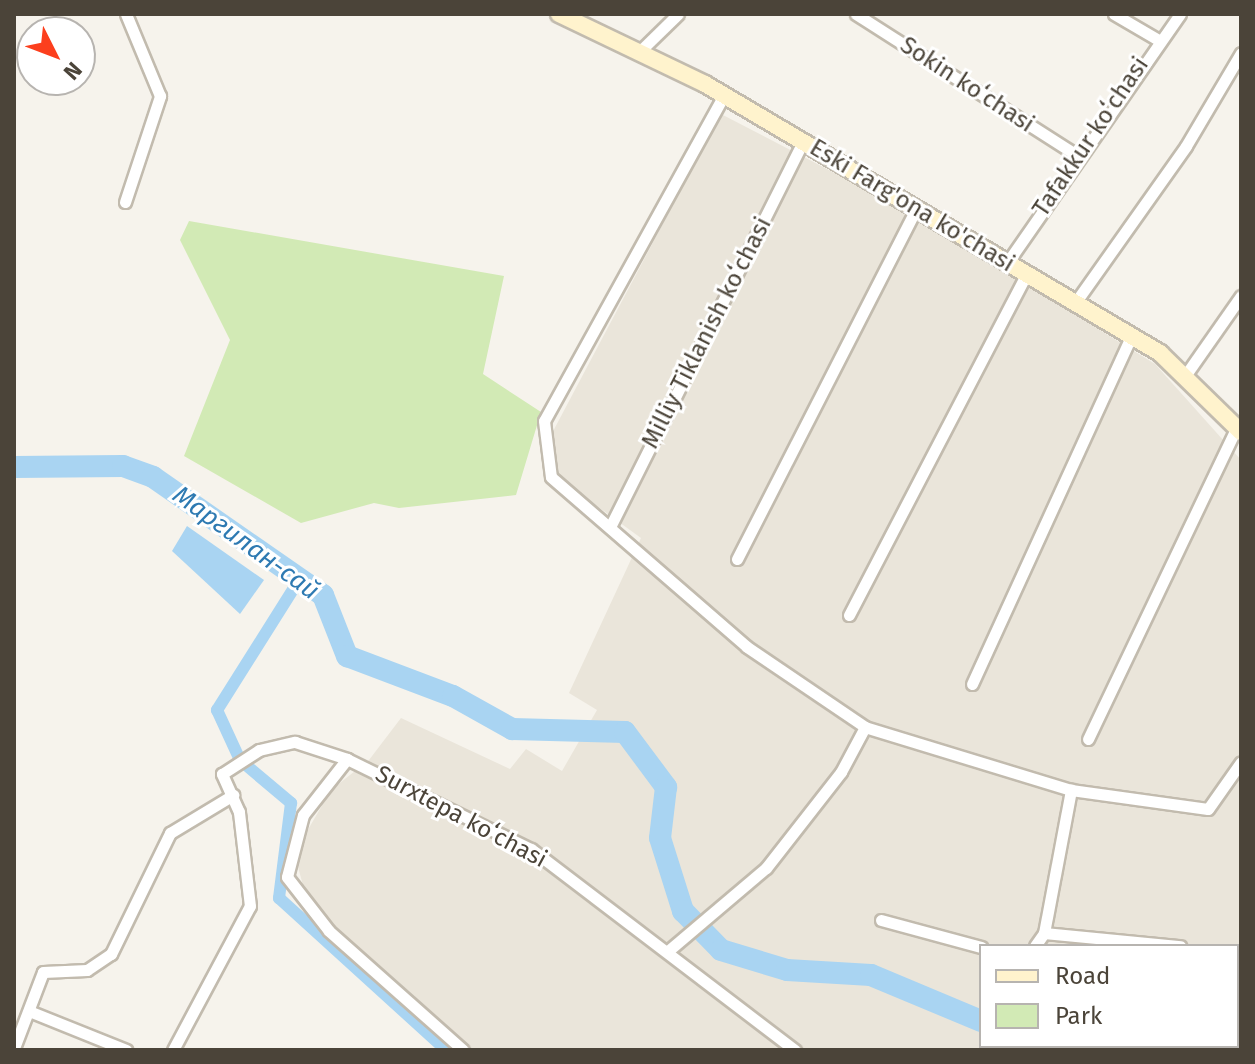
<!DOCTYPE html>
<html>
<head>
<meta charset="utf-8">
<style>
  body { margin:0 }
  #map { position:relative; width:1255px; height:1064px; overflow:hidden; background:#f6f3ec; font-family:"Fira Sans",sans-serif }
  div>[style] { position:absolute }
  .residential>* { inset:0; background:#eae5da }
  .green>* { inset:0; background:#d2eab5 }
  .water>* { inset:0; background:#a9d4f2 }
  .canal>* { height:12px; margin:-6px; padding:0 6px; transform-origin:6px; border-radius:6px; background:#a9d4f2 }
  .river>* { height:22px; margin:-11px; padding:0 11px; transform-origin:11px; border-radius:11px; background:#a9d4f2 }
  .roads { filter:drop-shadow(2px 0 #c2bbae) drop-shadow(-2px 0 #c2bbae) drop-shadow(0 2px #c2bbae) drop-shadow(0 -2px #c2bbae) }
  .street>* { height:11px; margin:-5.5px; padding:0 5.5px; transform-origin:5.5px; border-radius:5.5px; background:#fff }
  .secondary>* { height:16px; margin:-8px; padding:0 8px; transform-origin:8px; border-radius:8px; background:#fff3cd }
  span { translate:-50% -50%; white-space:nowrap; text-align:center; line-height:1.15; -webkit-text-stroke:6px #fff; paint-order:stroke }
  .street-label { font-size:24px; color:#4b4439 }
  .water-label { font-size:26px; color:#2e7ab2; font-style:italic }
  .frame { position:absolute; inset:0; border:16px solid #4b4439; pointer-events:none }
  .legend { position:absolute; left:979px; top:944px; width:260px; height:104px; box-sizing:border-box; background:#fff; border:2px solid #b7b4b0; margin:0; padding:10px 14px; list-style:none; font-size:24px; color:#4b4439 }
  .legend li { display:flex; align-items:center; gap:16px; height:40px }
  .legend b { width:40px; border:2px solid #b7b4b0 }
  .north { position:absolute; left:16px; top:16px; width:80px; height:80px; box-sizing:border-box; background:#fff; border:2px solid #b7b4b0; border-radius:50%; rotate:132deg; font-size:22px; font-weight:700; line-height:32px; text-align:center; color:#4b4439 }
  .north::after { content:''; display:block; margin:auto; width:28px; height:36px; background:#fc3f1d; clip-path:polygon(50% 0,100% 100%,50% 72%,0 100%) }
</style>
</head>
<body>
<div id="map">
  <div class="residential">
    <i style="clip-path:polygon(evenodd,721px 114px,904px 209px,1155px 364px,1241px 460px,1241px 1050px,469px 1050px,329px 928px,304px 889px,295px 856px,306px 833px,331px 790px,369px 760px,401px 718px,510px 769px,526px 749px,562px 771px,597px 710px,569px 693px,641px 538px,572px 488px,553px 467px,550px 437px,721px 114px,981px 946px,1237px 946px,1237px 1046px,981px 1046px,981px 946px)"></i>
  </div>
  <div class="green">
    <i style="clip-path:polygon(189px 221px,504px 276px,483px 374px,541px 412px,516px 495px,399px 508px,374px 503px,301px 523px,184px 456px,230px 340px,180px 240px)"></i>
  </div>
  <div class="water">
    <i style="clip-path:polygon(187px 526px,264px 580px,240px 614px,172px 551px)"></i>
  </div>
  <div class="canal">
    <i style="left:299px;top:580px;width:154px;rotate:122.2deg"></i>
    <i style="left:217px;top:710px;width:55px;rotate:65.3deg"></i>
    <i style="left:240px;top:760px;width:67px;rotate:40.1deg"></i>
    <i style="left:291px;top:803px;width:96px;rotate:97.2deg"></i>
    <i style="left:279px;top:898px;width:226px;rotate:42.3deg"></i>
  </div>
  <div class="river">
    <i style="left:14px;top:467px;width:109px;rotate:-0.5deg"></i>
    <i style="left:123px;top:466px;width:32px;rotate:20deg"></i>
    <i style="left:153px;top:477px;width:207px;rotate:34.8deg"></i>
    <i style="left:323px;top:595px;width:66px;rotate:68.5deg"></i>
    <i style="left:347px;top:656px;width:113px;rotate:20.7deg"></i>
    <i style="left:453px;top:696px;width:68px;rotate:29.2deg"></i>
    <i style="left:512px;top:729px;width:113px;rotate:1.5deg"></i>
    <i style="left:625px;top:732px;width:69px;rotate:53.3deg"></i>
    <i style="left:666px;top:787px;width:51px;rotate:96.7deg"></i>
    <i style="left:660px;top:838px;width:77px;rotate:72.5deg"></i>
    <i style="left:683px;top:911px;width:54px;rotate:45.7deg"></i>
    <i style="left:721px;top:950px;width:69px;rotate:16.9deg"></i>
    <i style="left:787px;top:970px;width:84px;rotate:3.4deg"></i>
    <i style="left:871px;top:975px;width:119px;rotate:22.7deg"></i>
    <i style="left:1237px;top:1028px;width:5px;rotate:37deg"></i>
  </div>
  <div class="roads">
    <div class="street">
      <i style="left:856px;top:14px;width:264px;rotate:32.6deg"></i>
      <i style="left:1114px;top:14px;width:50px;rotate:30.2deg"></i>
      <i style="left:639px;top:52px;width:54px;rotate:-44.3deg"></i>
      <i style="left:724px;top:95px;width:372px;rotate:118.9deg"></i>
      <i style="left:544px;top:421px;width:56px;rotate:82.9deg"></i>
      <i style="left:551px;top:477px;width:259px;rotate:40.9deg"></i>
      <i style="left:747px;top:647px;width:143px;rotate:34.1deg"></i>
      <i style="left:865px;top:727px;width:215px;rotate:17deg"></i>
      <i style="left:125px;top:202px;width:112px;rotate:-71.7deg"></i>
      <i style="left:160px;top:96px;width:89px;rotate:-112.5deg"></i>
      <i style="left:1007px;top:263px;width:303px;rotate:-55.2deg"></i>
      <i style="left:1075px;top:303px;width:192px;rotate:-54.7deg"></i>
      <i style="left:1186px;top:146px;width:108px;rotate:-59.4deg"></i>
      <i style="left:1187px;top:373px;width:94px;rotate:-55deg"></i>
      <i style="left:611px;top:525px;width:429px;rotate:-63.4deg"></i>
      <i style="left:737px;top:559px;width:395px;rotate:-62.9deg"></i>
      <i style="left:849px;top:615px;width:383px;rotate:-62.5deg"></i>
      <i style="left:972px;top:684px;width:383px;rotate:-65.4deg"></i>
      <i style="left:1088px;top:739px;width:347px;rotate:-64.5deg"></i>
      <i style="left:347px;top:759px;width:71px;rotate:128.2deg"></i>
      <i style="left:303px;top:815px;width:64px;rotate:104.5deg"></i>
      <i style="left:287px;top:877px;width:68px;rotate:52.1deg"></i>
      <i style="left:329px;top:931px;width:179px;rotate:41.6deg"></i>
      <i style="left:881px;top:920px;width:104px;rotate:15.1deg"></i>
      <i style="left:1044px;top:933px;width:137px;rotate:5.5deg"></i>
      <i style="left:1035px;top:946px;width:16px;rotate:-55deg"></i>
      <i style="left:1044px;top:933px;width:146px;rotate:-79.3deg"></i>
      <i style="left:1071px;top:790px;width:138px;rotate:7.9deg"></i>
      <i style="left:1208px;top:809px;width:57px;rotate:-54.9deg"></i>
      <i style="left:668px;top:951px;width:128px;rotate:-40.3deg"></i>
      <i style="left:766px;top:868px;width:122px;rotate:-52deg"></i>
      <i style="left:841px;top:772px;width:51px;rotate:-61.9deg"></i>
      <i style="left:1237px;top:974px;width:4px;rotate:27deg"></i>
      <i style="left:29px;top:1011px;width:105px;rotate:21.9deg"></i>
      <i style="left:14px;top:1048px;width:81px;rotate:-69.1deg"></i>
      <i style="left:43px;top:972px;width:44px;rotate:-2.6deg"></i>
      <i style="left:87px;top:970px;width:29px;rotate:-34deg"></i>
      <i style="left:111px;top:954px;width:135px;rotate:-64deg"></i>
      <i style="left:170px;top:833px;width:74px;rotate:-31.1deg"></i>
      <i style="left:173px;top:1050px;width:163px;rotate:-61.9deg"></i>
      <i style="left:250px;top:906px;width:95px;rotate:-96.7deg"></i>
      <i style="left:239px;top:812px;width:42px;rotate:-114.1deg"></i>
      <i style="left:222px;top:774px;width:44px;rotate:-33deg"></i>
      <i style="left:259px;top:750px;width:37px;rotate:-13deg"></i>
      <i style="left:295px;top:742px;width:55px;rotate:18.1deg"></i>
      <i style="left:347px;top:759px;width:205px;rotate:26.1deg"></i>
      <i style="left:531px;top:849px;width:332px;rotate:37.3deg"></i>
    </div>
    <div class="secondary">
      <i style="left:559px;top:14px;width:162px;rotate:25.6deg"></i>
      <i style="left:705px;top:84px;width:529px;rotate:30.59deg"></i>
      <i style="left:1160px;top:353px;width:113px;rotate:44.3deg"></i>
    </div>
  </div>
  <div class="street-label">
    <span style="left:967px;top:85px;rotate:33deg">Sokin koʻchasi</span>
    <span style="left:1091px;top:137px;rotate:-56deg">Tafakkur koʻchasi</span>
    <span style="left:912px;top:206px;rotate:31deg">Eski Farg'ona ko'chasi</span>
    <span style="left:707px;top:333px;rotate:-63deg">Milliy Tiklanish koʻchasi</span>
    <span style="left:461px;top:817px;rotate:28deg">Surxtepa koʻchasi</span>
  </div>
  <div class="water-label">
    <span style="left:246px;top:543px;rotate:36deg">Маргилан-сай</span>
  </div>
  <div class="frame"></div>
  <ul class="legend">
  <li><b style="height:10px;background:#fff3cd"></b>Road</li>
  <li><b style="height:22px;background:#d2eab5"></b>Park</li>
  </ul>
  <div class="north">N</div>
</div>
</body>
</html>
